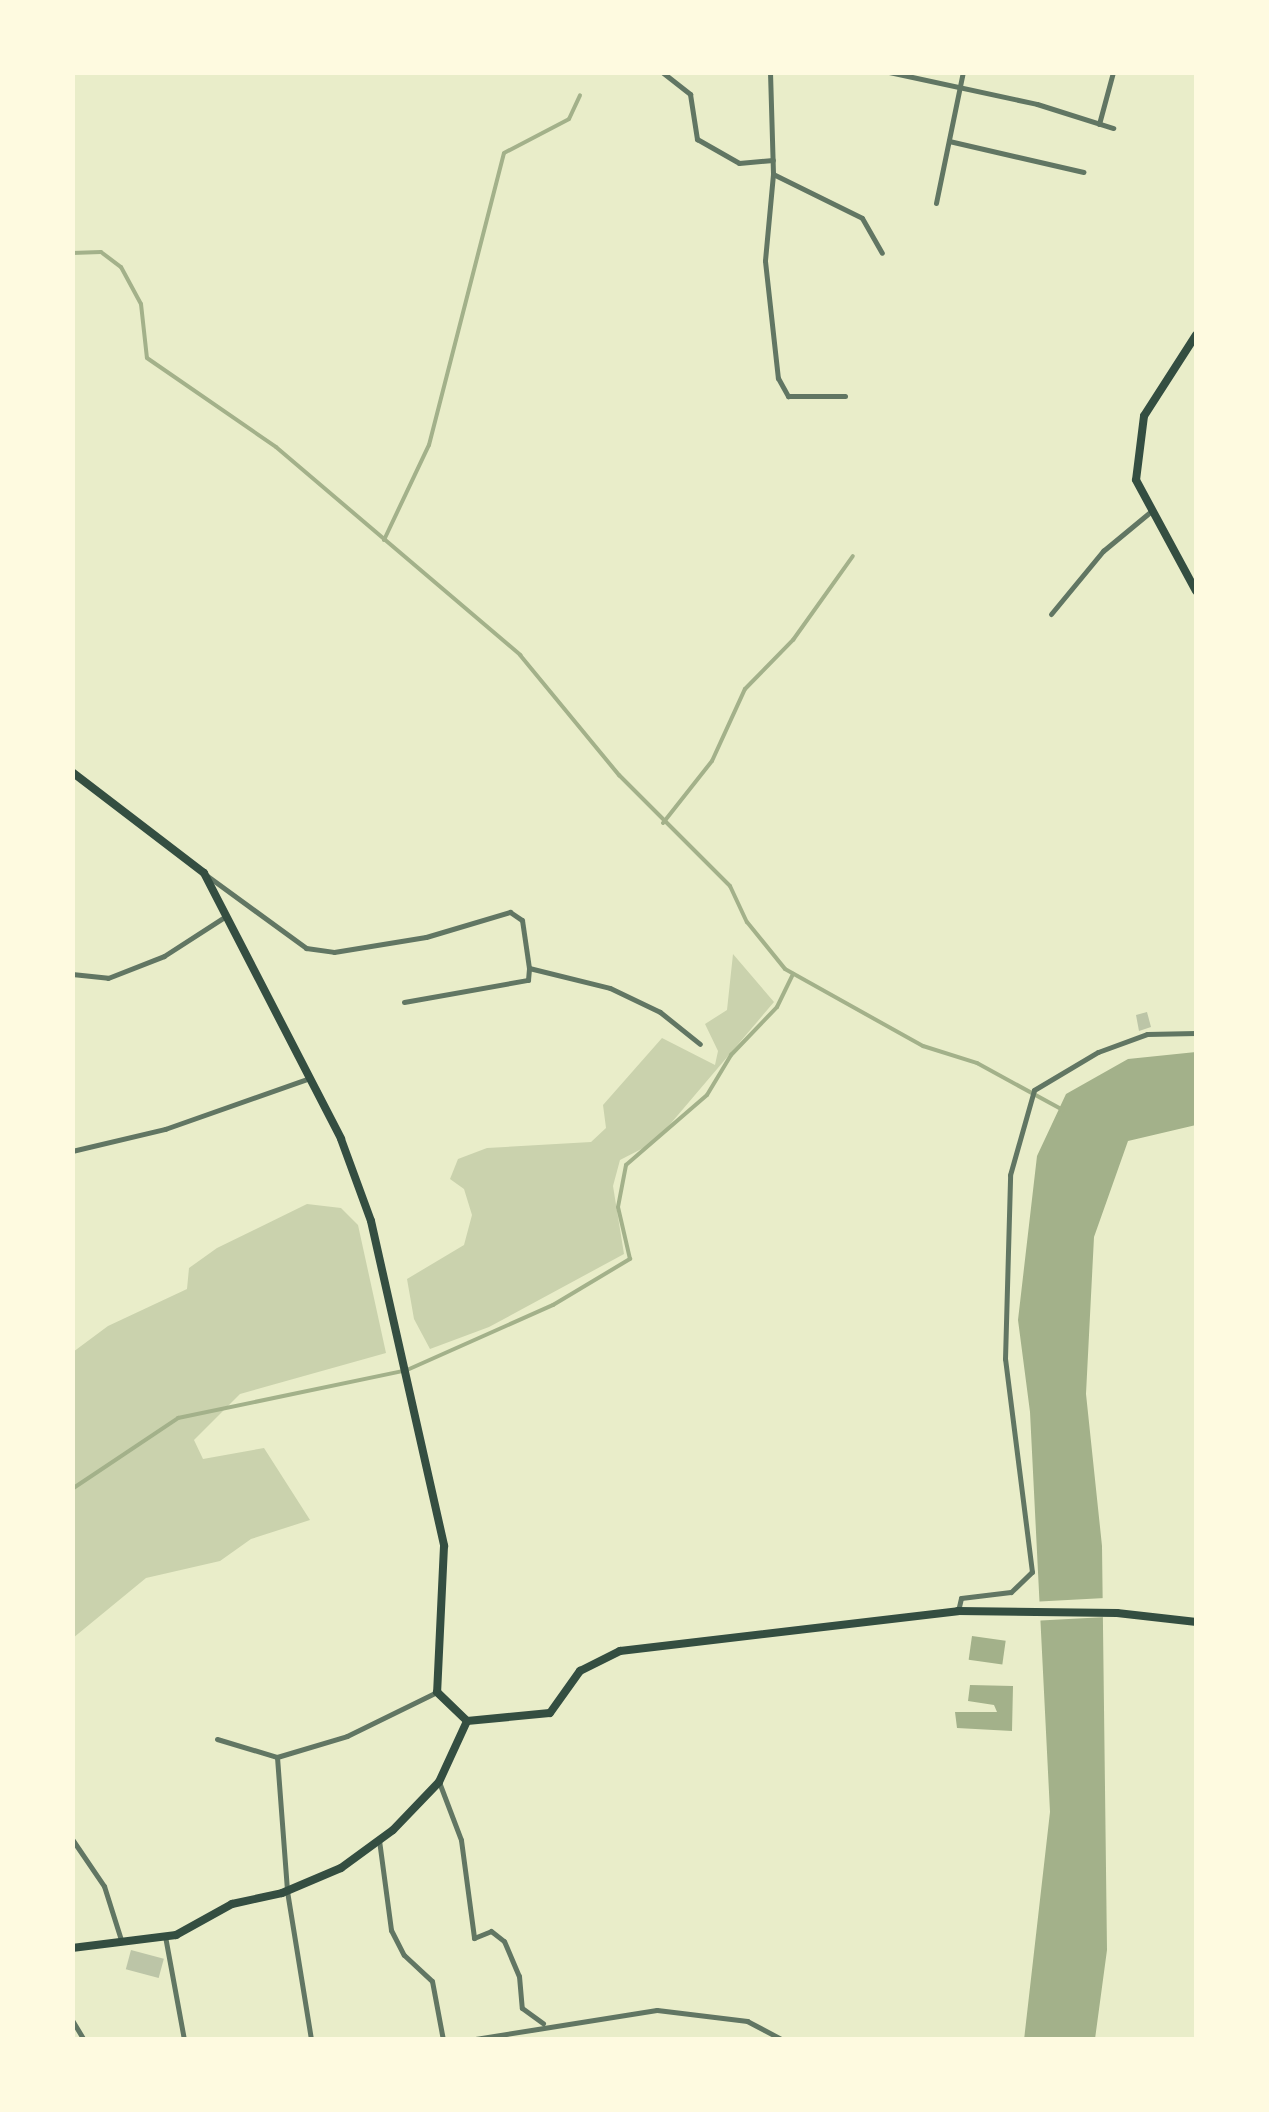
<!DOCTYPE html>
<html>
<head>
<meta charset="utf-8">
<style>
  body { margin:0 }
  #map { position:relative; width:1269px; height:2112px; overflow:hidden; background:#e9edc9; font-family:Inter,sans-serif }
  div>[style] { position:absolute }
  .green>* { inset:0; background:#cad2ad }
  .water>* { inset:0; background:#a3b18a; transform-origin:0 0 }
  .pier>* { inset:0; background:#e9edc9; transform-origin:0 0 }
  .stream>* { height:4px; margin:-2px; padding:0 2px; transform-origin:2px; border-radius:2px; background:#a3b18a }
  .building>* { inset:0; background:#bcc5a7; transform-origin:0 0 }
  .minor>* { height:5px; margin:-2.5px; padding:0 2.5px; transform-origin:2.5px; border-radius:2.5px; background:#617663 }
  .secondary>* { height:8px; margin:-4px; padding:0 4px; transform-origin:4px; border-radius:4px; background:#344e41 }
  span { translate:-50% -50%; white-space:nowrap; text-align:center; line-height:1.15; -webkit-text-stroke:8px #fefae0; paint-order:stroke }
  .frame { position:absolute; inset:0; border:75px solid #fefae0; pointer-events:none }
</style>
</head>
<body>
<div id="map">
  <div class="green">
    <i style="clip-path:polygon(733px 954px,774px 1002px,655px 1142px,620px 1160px,613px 1186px,624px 1254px,489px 1327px,430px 1349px,414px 1319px,407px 1279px,464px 1245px,472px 1215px,464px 1189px,450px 1179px,458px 1159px,487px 1148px,591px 1142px,606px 1128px,603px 1105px,662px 1038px,715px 1065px,718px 1051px,705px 1024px,727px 1010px)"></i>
    <i style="clip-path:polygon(307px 1204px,341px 1208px,358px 1225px,386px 1353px,240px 1394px,194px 1440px,203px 1459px,264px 1448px,310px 1520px,251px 1539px,220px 1561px,146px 1578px,73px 1638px,73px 1352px,108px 1326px,187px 1289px,189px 1268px,217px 1248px)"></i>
  </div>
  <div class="water">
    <i style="clip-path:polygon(1196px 1052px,1196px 1125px,1128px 1141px,1094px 1237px,1086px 1394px,1102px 1546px,1107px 1950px,1095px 2039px,1024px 2040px,1050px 1812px,1030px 1412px,1018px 1320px,1037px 1156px,1066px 1094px,1128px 1059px)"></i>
    <i style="left:972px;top:1636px;width:34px;height:24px;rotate:8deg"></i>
    <i style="clip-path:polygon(970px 1685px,1013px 1686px,1012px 1731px,957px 1728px,955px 1712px,997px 1712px,994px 1705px,968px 1701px)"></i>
  </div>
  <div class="pier">
    <i style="left:1105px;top:1598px;width:19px;height:70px;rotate:87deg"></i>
  </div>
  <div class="stream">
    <i style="left:72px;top:253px;width:29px;rotate:-2deg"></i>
    <i style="left:101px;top:252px;width:25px;rotate:37deg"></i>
    <i style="left:121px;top:267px;width:42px;rotate:61.6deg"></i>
    <i style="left:141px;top:304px;width:54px;rotate:83.7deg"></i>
    <i style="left:147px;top:358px;width:157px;rotate:34.6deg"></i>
    <i style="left:276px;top:447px;width:321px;rotate:40.4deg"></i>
    <i style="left:520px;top:655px;width:156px;rotate:50.5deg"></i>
    <i style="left:619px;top:775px;width:157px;rotate:45deg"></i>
    <i style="left:730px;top:886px;width:40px;rotate:65deg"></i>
    <i style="left:747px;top:922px;width:60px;rotate:51deg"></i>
    <i style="left:785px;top:969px;width:158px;rotate:29.2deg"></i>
    <i style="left:923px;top:1046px;width:57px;rotate:17.5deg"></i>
    <i style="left:977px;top:1063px;width:98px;rotate:28.7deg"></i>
    <i style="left:384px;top:540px;width:105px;rotate:-64.7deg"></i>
    <i style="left:429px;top:445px;width:301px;rotate:-75.6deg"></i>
    <i style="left:504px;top:153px;width:73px;rotate:-27.6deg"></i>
    <i style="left:569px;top:119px;width:26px;rotate:-65deg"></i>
    <i style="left:663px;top:823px;width:79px;rotate:-51.7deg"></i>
    <i style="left:712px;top:761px;width:79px;rotate:-65.4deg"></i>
    <i style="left:745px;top:689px;width:69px;rotate:-45.6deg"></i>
    <i style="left:793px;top:640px;width:103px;rotate:-54.5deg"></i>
    <i style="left:72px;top:1489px;width:128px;rotate:-33.8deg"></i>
    <i style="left:178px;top:1418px;width:234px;rotate:-11.8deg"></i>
    <i style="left:407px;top:1370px;width:160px;rotate:-24deg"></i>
    <i style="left:553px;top:1305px;width:90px;rotate:-30.9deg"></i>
    <i style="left:630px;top:1259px;width:53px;rotate:-103deg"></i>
    <i style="left:618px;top:1207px;width:43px;rotate:-79.2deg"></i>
    <i style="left:626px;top:1165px;width:107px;rotate:-40.8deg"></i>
    <i style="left:707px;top:1095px;width:47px;rotate:-59deg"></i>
    <i style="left:731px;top:1055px;width:66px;rotate:-46.2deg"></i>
    <i style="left:777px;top:1007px;width:37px;rotate:-64deg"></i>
  </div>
  <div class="building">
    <i style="clip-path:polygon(1147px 1012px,1151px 1027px,1139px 1031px,1136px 1015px)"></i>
    <i style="left:131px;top:1950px;width:34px;height:20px;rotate:15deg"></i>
  </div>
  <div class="minor">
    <i style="left:662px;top:72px;width:36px;rotate:38deg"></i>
    <i style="left:690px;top:94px;width:46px;rotate:81.2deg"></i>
    <i style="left:697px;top:139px;width:48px;rotate:29.7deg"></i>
    <i style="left:739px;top:163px;width:34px;rotate:-5deg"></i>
    <i style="left:770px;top:72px;width:102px;rotate:88.3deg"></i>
    <i style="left:773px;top:174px;width:87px;rotate:95.3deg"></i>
    <i style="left:765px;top:261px;width:118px;rotate:83.7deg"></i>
    <i style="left:778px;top:378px;width:21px;rotate:61deg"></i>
    <i style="left:788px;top:396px;width:57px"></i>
    <i style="left:889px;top:72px;width:151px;rotate:12.2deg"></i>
    <i style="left:1037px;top:104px;width:80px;rotate:17.5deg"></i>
    <i style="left:1099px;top:124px;width:54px;rotate:-74.9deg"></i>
    <i style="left:949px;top:141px;width:138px;rotate:13deg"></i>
    <i style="left:773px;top:174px;width:99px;rotate:26.3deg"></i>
    <i style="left:862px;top:218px;width:40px;rotate:60.3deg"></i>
    <i style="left:936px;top:203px;width:134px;rotate:-78.4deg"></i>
    <i style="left:1051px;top:614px;width:82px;rotate:-50.5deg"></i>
    <i style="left:1103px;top:551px;width:60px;rotate:-39.6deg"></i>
    <i style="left:206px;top:875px;width:124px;rotate:36.1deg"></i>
    <i style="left:306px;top:948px;width:28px;rotate:8deg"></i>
    <i style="left:334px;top:952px;width:93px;rotate:-9.3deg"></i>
    <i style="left:426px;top:937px;width:88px;rotate:-16.6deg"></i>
    <i style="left:510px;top:912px;width:14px;rotate:34deg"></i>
    <i style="left:522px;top:920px;width:49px;rotate:81.7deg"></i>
    <i style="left:529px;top:968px;width:83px;rotate:13.9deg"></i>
    <i style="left:610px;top:988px;width:55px;rotate:25.6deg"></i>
    <i style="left:660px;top:1012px;width:51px;rotate:38.7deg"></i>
    <i style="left:72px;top:974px;width:36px;rotate:6deg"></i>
    <i style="left:108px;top:978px;width:60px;rotate:-21.4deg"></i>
    <i style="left:164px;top:956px;width:74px;rotate:-32.8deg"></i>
    <i style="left:404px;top:1002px;width:126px;rotate:-10.1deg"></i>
    <i style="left:528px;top:980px;width:12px;rotate:-85deg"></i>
    <i style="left:72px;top:1151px;width:96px;rotate:-13.3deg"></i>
    <i style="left:165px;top:1129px;width:154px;rotate:-19.4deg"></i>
    <i style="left:958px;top:1611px;width:13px;rotate:-77deg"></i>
    <i style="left:961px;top:1598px;width:50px;rotate:-6.8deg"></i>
    <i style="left:1011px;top:1592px;width:29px;rotate:-44deg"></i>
    <i style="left:1032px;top:1572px;width:215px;rotate:-97.2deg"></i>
    <i style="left:1005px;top:1359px;width:184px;rotate:-88.4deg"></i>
    <i style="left:1010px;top:1175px;width:88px;rotate:-74.2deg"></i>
    <i style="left:1034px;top:1090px;width:74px;rotate:-30.7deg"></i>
    <i style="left:1098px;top:1052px;width:52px;rotate:-20.2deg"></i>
    <i style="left:1147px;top:1034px;width:49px;rotate:-1.2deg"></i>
    <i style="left:217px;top:1739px;width:63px;rotate:16.7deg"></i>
    <i style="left:277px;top:1757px;width:73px;rotate:-16.7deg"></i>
    <i style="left:347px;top:1736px;width:100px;rotate:-26.1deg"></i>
    <i style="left:277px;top:1757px;width:134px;rotate:85.7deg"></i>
    <i style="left:287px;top:1891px;width:151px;rotate:80.8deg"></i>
    <i style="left:439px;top:1782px;width:62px;rotate:69.2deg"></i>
    <i style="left:461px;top:1840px;width:99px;rotate:82.4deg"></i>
    <i style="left:474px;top:1938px;width:18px;rotate:-22deg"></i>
    <i style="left:491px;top:1931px;width:16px;rotate:38deg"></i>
    <i style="left:504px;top:1941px;width:38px;rotate:67deg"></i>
    <i style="left:519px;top:1976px;width:32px;rotate:85deg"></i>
    <i style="left:522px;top:2008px;width:26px;rotate:36deg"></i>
    <i style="left:72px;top:1839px;width:57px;rotate:55.8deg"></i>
    <i style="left:104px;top:1886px;width:57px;rotate:72.5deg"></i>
    <i style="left:379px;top:1840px;width:91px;rotate:82.4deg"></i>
    <i style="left:391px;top:1930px;width:28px;rotate:63deg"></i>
    <i style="left:404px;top:1955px;width:38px;rotate:43deg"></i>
    <i style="left:432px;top:1981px;width:60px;rotate:79.4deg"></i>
    <i style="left:165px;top:1936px;width:106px;rotate:79.6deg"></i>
    <i style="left:72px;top:2020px;width:23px;rotate:59deg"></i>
    <i style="left:469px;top:2040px;width:190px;rotate:-9.1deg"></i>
    <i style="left:657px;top:2010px;width:91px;rotate:7deg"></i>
    <i style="left:747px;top:2021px;width:41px;rotate:27.8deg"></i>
  </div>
  <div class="secondary">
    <i style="left:1196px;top:335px;width:96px;rotate:122.7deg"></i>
    <i style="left:1144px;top:416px;width:64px;rotate:97.1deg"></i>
    <i style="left:1136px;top:480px;width:126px;rotate:61.6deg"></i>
    <i style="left:72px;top:772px;width:166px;rotate:37.4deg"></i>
    <i style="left:204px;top:873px;width:299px;rotate:62.7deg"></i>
    <i style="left:341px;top:1139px;width:87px;rotate:69.9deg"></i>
    <i style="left:371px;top:1221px;width:333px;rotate:77.3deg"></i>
    <i style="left:444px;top:1546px;width:146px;rotate:92.7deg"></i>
    <i style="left:437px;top:1692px;width:42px;rotate:44deg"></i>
    <i style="left:72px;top:1948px;width:105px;rotate:-7.1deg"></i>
    <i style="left:176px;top:1935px;width:64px;rotate:-29deg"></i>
    <i style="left:232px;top:1904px;width:51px;rotate:-12.4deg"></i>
    <i style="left:282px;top:1893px;width:64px;rotate:-23deg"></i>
    <i style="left:341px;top:1868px;width:64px;rotate:-36.2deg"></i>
    <i style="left:393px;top:1830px;width:66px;rotate:-46.2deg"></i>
    <i style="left:439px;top:1782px;width:67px;rotate:-65.3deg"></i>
    <i style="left:467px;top:1721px;width:83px;rotate:-5.5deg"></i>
    <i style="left:550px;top:1713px;width:52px;rotate:-54.5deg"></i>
    <i style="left:580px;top:1671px;width:45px;rotate:-26.6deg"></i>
    <i style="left:620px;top:1651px;width:340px;rotate:-6.7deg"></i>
    <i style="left:958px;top:1611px;width:159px;rotate:0.7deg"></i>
    <i style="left:1117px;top:1613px;width:80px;rotate:6.5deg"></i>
  </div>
  <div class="frame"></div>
</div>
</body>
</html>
